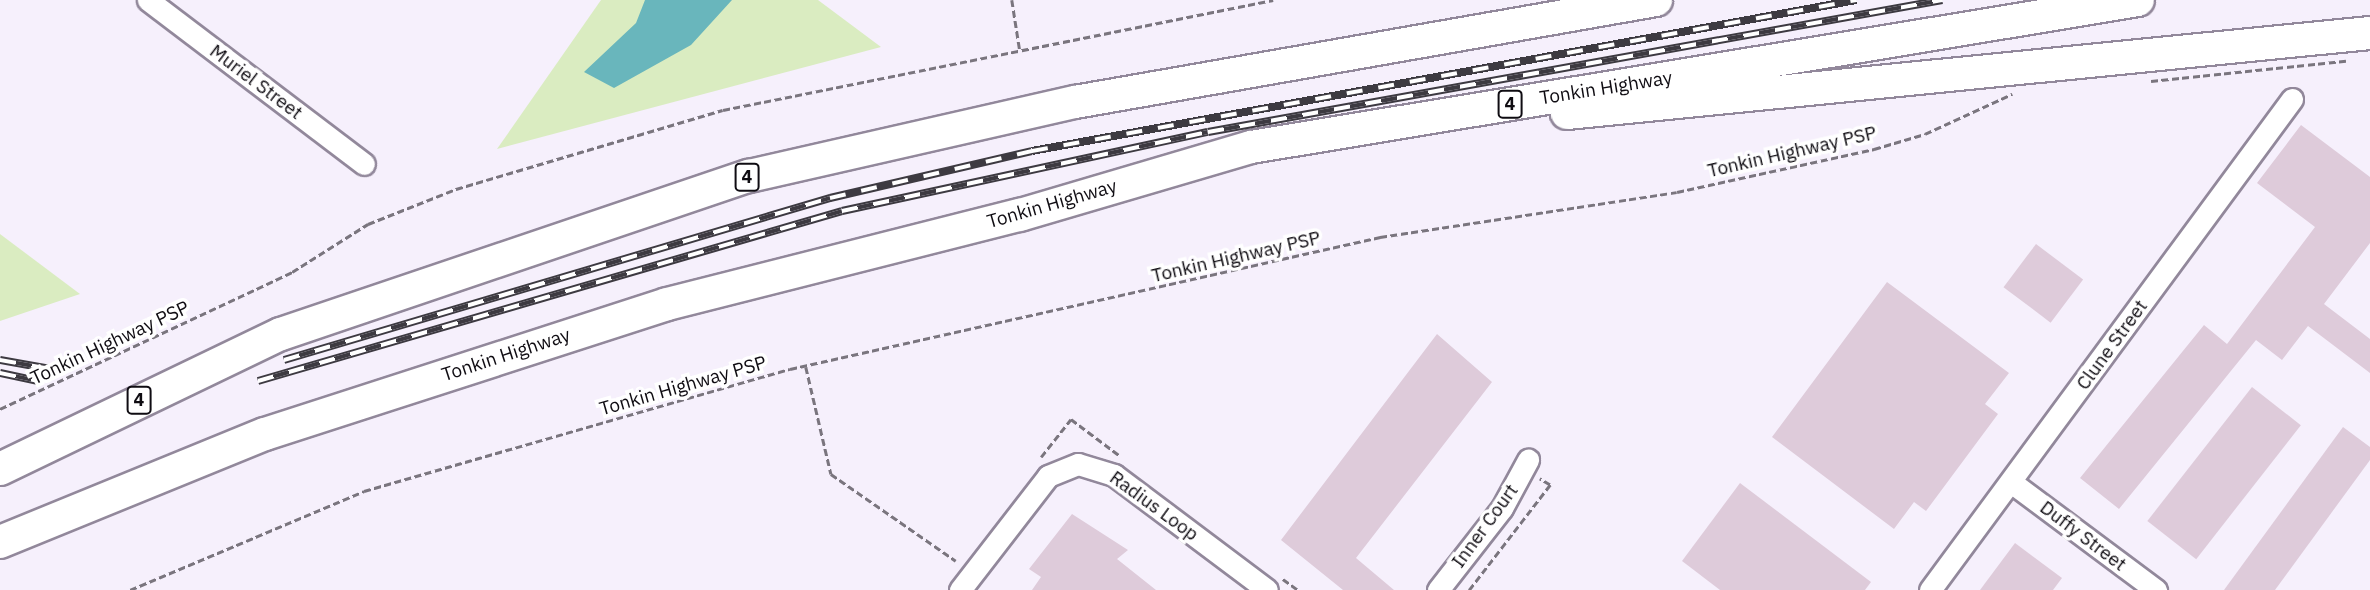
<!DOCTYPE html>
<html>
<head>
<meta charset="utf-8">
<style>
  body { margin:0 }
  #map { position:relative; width:2370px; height:590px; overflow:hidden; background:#f6f0fc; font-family:"IBM Plex Sans",sans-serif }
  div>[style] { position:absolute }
  .green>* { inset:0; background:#daecc1 }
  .water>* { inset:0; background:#69b6bc }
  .building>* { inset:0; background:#decbda; transform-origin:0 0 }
  .path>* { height:2.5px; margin-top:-1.25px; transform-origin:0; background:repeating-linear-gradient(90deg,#7a757e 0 7px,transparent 0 10.5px) }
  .roads { filter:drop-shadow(2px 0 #92889b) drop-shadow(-2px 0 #92889b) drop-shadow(0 2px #92889b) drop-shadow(0 -2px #92889b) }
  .minor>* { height:21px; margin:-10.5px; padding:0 10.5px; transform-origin:10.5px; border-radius:10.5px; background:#fff }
  .highway>* { height:32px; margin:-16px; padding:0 16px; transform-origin:16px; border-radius:16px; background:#fff }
  .rail>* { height:8px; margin-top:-4px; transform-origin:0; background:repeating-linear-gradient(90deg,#fff 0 16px,#3d3a41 0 32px); box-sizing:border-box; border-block:2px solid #3d3a41 }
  span { translate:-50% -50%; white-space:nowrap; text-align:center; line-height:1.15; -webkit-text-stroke:7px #fff; paint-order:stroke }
  .shield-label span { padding:2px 5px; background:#fff; border:2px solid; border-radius:5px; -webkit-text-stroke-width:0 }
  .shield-label { font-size:18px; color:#0f0c12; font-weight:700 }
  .street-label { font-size:19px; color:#0f0c12 }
</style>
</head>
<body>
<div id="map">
  <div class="green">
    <i style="clip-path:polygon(601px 0,818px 0,881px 47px,497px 149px)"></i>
    <i style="clip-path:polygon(0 234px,80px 294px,0 321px)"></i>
  </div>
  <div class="water">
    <i style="clip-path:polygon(645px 0,732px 0,691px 45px,614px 88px,584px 72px,636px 23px)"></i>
  </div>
  <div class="building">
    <i style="clip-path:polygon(2301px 125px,2370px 177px,2370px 243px,2324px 304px,2370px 339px,2370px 373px,2308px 326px,2282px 360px,2256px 340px,2119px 509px,2080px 478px,2204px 325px,2227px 344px,2315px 227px,2257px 183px)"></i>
    <i style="left:2036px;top:244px;width:59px;height:54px;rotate:37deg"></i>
    <i style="clip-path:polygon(1887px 282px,2009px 373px,1985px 404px,1998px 414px,1926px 511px,1914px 502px,1894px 529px,1772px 437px)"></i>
    <i style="clip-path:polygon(1437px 334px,1492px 382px,1356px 558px,1394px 590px,1343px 590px,1281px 540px)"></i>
    <i style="left:2252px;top:387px;width:62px;height:170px;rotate:38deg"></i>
    <i style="clip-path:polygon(2343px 427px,2370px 447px,2370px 460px,2275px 590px,2224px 590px)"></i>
    <i style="clip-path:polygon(1740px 483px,1871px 582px,1865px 590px,1720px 590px,1682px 561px)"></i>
    <i style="clip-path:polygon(1072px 514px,1128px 550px,1117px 559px,1156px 590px,1032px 590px,1041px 577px,1029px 569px)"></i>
    <i style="clip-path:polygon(2015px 543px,2062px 578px,2053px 590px,1980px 590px)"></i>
  </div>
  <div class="path">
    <i style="left:1012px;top:0;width:52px;rotate:81.1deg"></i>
    <i style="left:2151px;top:81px;width:196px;rotate:-5.9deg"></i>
    <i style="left:806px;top:367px;width:110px;rotate:76.8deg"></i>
    <i style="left:831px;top:474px;width:152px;rotate:34.8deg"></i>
    <i style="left:0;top:409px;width:323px;rotate:-25.1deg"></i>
    <i style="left:292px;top:272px;width:90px;rotate:-32.3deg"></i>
    <i style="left:368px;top:224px;width:95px;rotate:-21.7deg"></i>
    <i style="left:456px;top:189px;width:278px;rotate:-16.5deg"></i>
    <i style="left:723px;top:110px;width:561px;rotate:-11.31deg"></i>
    <i style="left:1041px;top:457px;width:48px;rotate:-51.7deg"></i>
    <i style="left:1071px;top:419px;width:60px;rotate:36.9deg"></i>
    <i style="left:1283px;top:579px;width:19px;rotate:36deg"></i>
    <i style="left:130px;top:590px;width:254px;rotate:-22.9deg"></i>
    <i style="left:364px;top:491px;width:443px;rotate:-16deg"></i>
    <i style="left:790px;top:369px;width:605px;rotate:-12.61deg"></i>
    <i style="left:1380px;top:237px;width:300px;rotate:-8.6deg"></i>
    <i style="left:1677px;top:192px;width:202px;rotate:-12.3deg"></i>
    <i style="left:1874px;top:149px;width:53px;rotate:-16.4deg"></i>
    <i style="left:1925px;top:134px;width:96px;rotate:-24.7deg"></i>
    <i style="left:1469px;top:590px;width:133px;rotate:-52.4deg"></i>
    <i style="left:1550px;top:485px;width:12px;rotate:-149deg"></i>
  </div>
  <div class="roads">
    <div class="minor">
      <i style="left:148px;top:0;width:271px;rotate:37.2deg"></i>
      <i style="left:2011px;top:482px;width:181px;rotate:36.7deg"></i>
      <i style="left:960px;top:590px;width:144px;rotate:-52.3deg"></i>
      <i style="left:1048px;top:476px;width:32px;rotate:-22deg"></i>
      <i style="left:1078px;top:464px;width:38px;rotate:17deg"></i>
      <i style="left:1114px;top:475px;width:191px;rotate:36.9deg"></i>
      <i style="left:1438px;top:590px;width:104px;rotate:-52deg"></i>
      <i style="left:1502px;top:508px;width:55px;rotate:-61.6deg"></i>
      <i style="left:1930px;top:590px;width:610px;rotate:-53.6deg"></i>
    </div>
    <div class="highway">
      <i style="left:1567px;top:113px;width:807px;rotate:-5.69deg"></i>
      <i style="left:0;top:469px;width:312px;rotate:-25.7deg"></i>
      <i style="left:281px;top:334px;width:494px;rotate:-18.7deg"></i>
      <i style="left:749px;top:176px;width:334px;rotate:-12.8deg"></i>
      <i style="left:1075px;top:102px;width:590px;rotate:-9.96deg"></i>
      <i style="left:0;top:542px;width:286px;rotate:-22.2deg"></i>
      <i style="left:265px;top:434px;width:422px;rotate:-17.9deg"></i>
      <i style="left:667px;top:304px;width:364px;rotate:-14.2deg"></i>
      <i style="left:1020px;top:215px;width:241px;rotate:-16.4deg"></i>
      <i style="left:1251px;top:147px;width:899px;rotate:-9.41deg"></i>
    </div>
  </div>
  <div class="rail">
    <i style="left:0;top:360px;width:57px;rotate:10.1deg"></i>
    <i style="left:284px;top:360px;width:570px;rotate:-16.53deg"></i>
    <i style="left:830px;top:198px;width:207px;rotate:-13.1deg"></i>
    <i style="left:1032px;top:151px;width:838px;rotate:-10.38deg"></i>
    <i style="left:0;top:373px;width:38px;rotate:12deg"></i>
    <i style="left:258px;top:381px;width:608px;rotate:-16.23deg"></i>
    <i style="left:842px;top:211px;width:374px;rotate:-12.2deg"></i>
    <i style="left:1208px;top:132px;width:746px;rotate:-10.19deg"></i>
  </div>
  <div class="shield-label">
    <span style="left:1510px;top:104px">4</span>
    <span style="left:747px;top:177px">4</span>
    <span style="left:139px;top:400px">4</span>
  </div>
  <div class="street-label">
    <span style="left:256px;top:82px;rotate:37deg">Muriel Street</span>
    <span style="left:1606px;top:88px;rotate:-9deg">Tonkin Highway</span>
    <span style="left:1792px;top:152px;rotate:-13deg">Tonkin Highway PSP</span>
    <span style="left:1052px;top:204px;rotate:-16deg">Tonkin Highway</span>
    <span style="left:1236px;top:257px;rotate:-13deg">Tonkin Highway PSP</span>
    <span style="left:110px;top:343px;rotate:-25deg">Tonkin Highway PSP</span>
    <span style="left:2112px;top:345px;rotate:-54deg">Clune Street</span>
    <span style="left:506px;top:355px;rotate:-18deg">Tonkin Highway</span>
    <span style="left:683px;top:386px;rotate:-16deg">Tonkin Highway PSP</span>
    <span style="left:1154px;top:506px;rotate:36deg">Radius Loop</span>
    <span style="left:1485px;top:526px;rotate:-54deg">Inner Court</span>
    <span style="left:2083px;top:536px;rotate:37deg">Duffy Street</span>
  </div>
</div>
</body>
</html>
